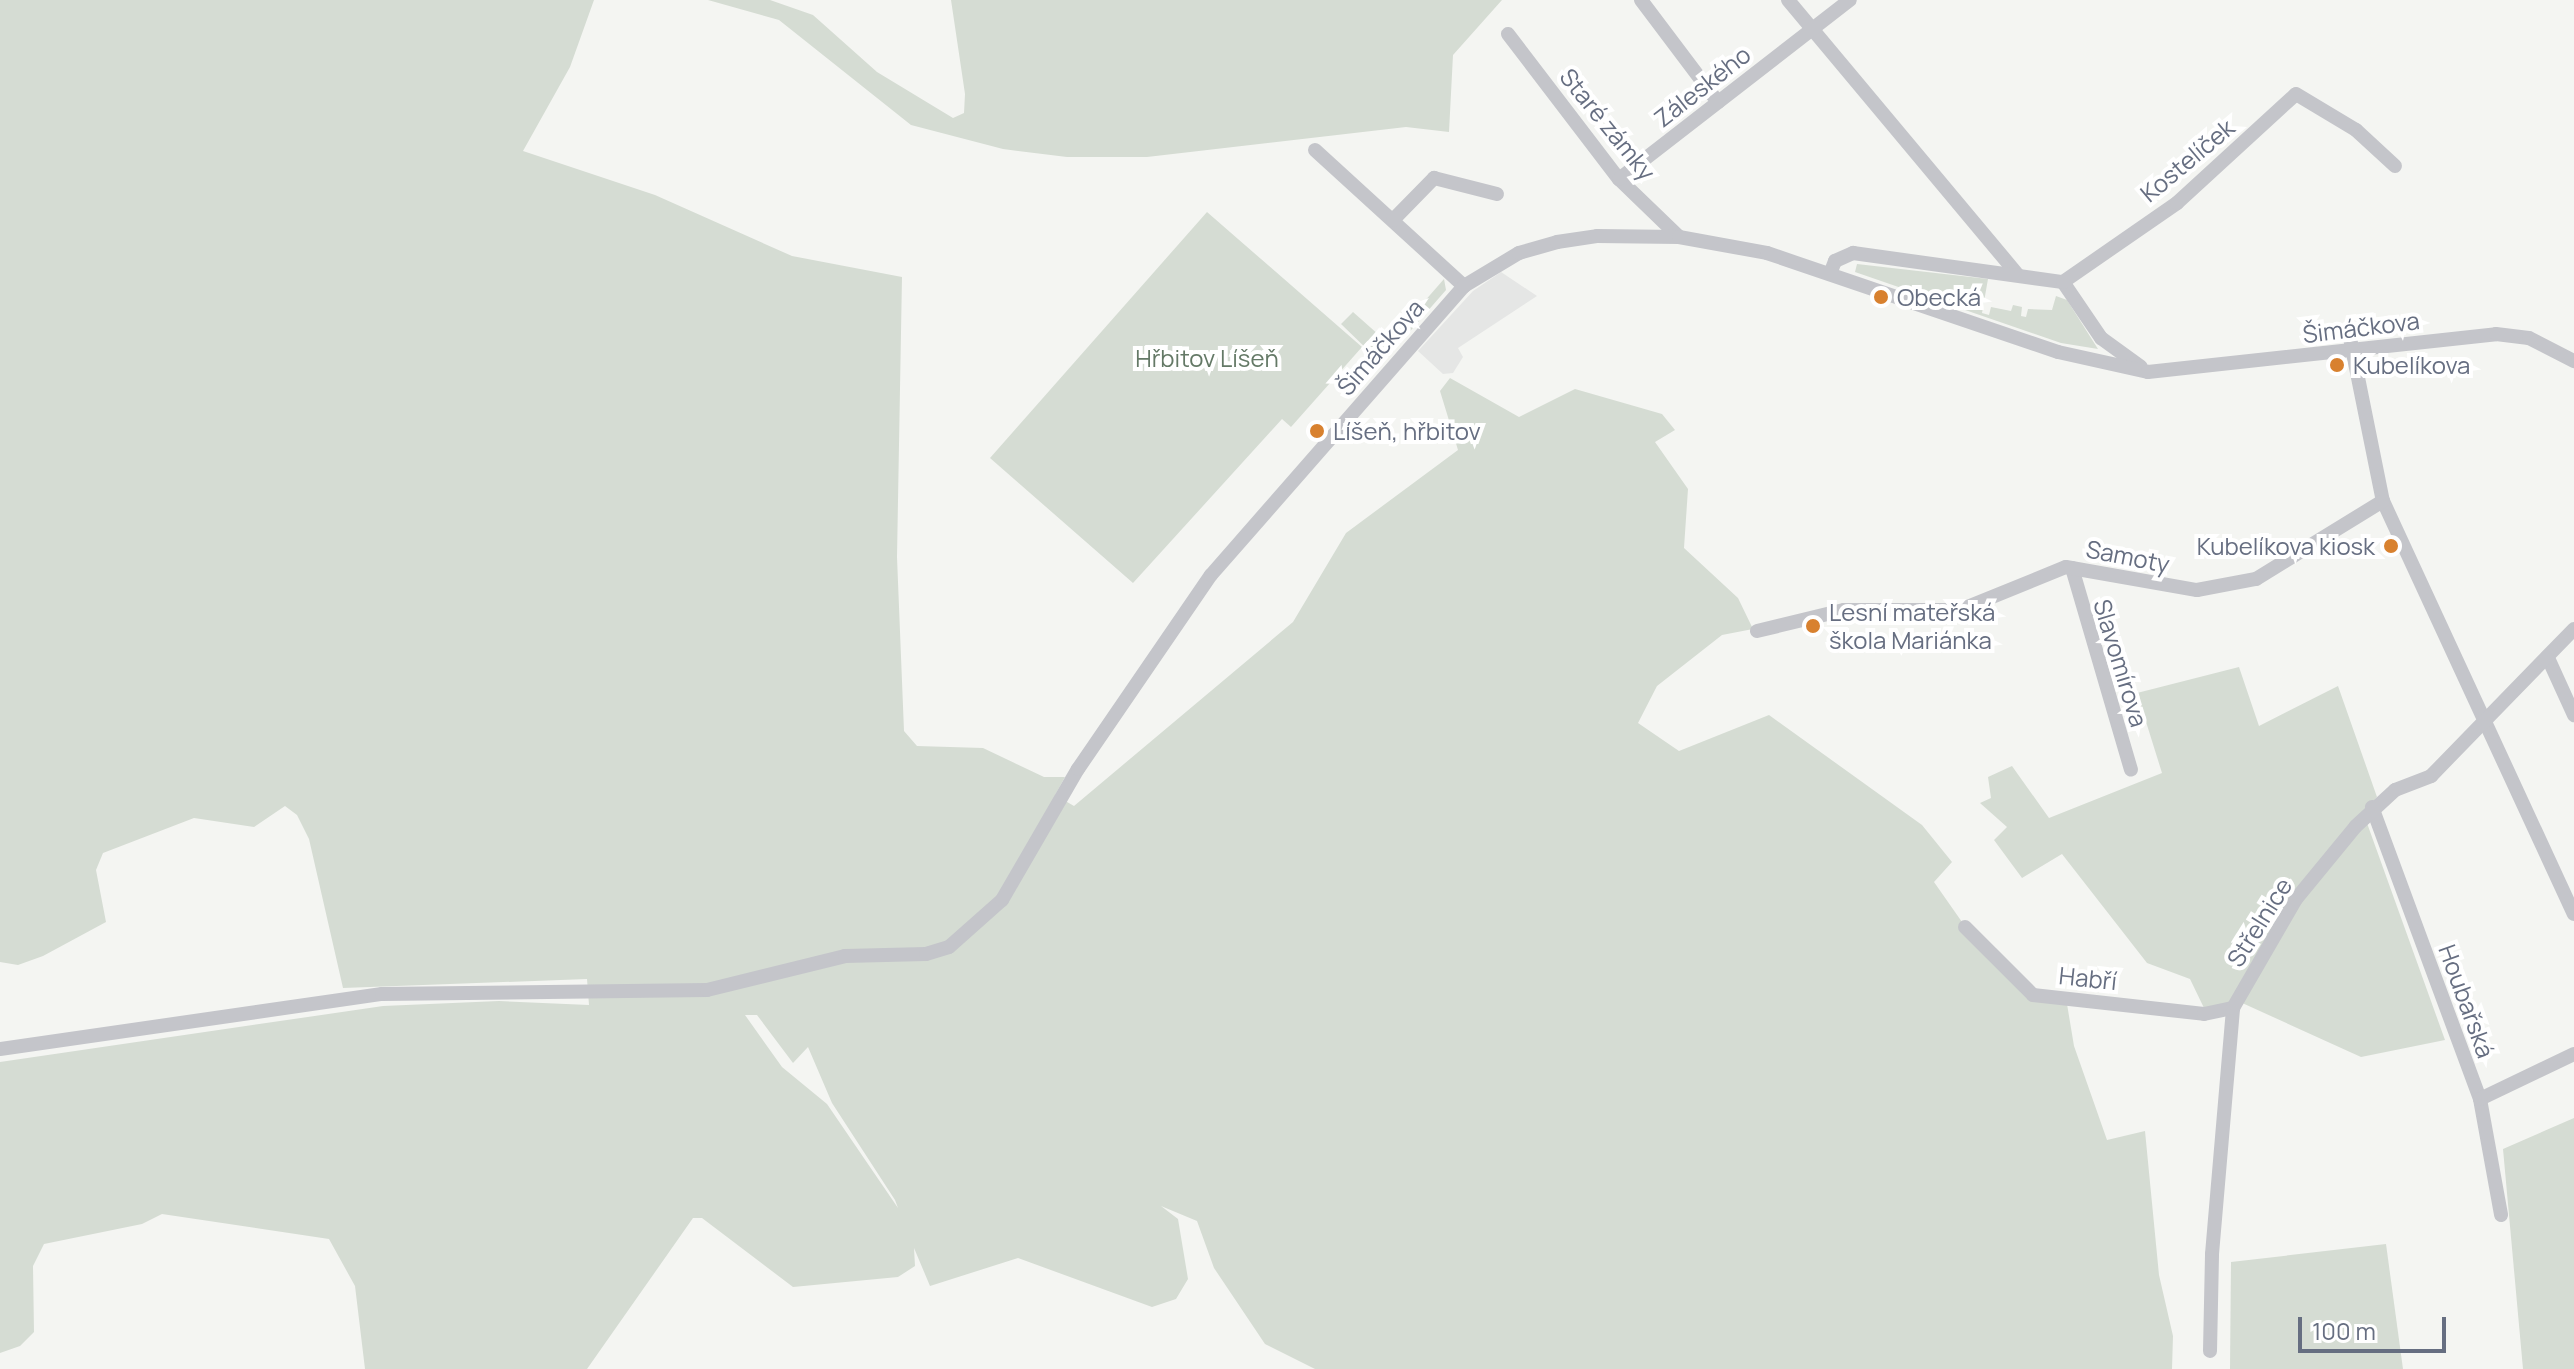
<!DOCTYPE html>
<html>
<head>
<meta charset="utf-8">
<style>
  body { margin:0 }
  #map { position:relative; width:2574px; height:1369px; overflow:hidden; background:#f4f5f2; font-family:Manrope,sans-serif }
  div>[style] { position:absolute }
  .built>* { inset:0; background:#e5e6e5 }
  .green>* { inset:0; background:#d5dcd3 }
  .minor>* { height:14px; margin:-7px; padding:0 7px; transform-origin:7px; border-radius:7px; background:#c4c5ca }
  .dots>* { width:22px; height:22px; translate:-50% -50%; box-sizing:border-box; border:4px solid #fff; border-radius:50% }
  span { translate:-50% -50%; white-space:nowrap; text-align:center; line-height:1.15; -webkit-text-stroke:8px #fff; paint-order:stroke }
  .street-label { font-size:24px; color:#666e81 }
  .poi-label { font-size:24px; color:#666e81 }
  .left { translate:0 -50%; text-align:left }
  .right { translate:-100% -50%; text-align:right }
  .park-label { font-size:24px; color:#647966 }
  .scale { position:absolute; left:2298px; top:1317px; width:148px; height:36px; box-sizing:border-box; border:4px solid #666e81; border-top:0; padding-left:10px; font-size:24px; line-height:28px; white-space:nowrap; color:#666e81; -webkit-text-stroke:6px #fff; paint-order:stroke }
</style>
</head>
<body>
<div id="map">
  <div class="built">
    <i style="clip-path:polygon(1501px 272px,1537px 296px,1458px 348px,1463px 357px,1453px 373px,1443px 374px,1418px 351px,1473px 291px)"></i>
  </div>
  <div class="green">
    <i style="clip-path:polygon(evenodd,0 0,594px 0,570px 67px,523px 151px,655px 195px,792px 256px,902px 277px,897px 557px,904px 731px,917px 746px,983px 748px,1044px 777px,1065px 777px,1055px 795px,1074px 806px,1293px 622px,1346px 533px,1458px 450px,1440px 391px,1450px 378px,1519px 417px,1575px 389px,1662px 414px,1675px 430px,1655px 442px,1688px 489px,1684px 548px,1738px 598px,1753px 629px,1722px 635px,1657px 686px,1638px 723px,1679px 751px,1769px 715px,1922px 825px,1952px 862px,1934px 882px,1962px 922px,2032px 1000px,2067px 1004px,2074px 1046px,2107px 1140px,2145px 1131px,2159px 1275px,2173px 1336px,2172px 1369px,1315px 1369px,1265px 1344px,1214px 1268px,1197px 1221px,1161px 1206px,1178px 1219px,1188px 1279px,1176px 1299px,1152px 1307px,1018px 1258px,930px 1286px,914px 1248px,915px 1266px,898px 1277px,793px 1287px,702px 1218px,693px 1218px,587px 1369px,365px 1369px,355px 1286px,329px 1239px,162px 1214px,142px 1224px,44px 1244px,33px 1266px,34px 1332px,20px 1346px,0 1353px,0 1062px,383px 1006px,499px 1001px,589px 1005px,587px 979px,343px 988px,309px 839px,297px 815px,285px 806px,254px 827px,194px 818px,103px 853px,96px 870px,106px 922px,43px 956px,18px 965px,0 962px,0 0,745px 1015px,757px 1015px,793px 1063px,808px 1047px,832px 1103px,895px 1200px,898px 1208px,827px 1104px,782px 1067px,745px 1015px)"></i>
    <i style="clip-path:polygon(708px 0,770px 0,813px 15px,877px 72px,953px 118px,964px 113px,965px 94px,951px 0,1502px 0,1453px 55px,1449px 132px,1406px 127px,1147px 157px,1067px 157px,1003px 149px,911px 125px,779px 20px)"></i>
    <i style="clip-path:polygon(1207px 212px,1362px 347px,1291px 427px,1282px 419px,1133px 583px,990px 458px)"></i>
    <i style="clip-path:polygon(1857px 264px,1988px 279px,1982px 313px,1989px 315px,1991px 307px,2011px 311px,2013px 305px,2022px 307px,2021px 316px,2026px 317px,2028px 309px,2052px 310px,2056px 296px,2067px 300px,2098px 349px,2061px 343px,1855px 272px)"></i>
    <i style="clip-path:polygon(1444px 279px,1446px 290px,1364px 384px,1353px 388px,1371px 353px,1341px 324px,1353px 312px,1388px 343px)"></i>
    <i style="clip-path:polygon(2239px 667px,2259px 726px,2338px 686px,2377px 797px,2363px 812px,2445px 1040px,2361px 1057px,2240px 1002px,2204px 1008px,2190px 979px,2147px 963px,2062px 854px,2022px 878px,1994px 840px,2007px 827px,1980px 803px,1991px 798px,1988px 777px,2012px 766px,2049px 818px,2162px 773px,2137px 693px)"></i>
    <i style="clip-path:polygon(2574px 1118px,2574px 1369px,2523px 1369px,2503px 1149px)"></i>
    <i style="clip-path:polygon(2386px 1244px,2403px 1369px,2230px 1369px,2231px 1262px)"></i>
  </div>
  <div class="minor">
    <i style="left:1641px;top:0;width:128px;rotate:53deg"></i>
    <i style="left:1788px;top:0;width:357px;rotate:50.1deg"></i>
    <i style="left:1508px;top:34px;width:183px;rotate:52.6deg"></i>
    <i style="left:1619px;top:179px;width:83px;rotate:44deg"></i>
    <i style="left:1315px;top:150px;width:202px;rotate:42.4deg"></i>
    <i style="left:1619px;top:179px;width:292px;rotate:-37.8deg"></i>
    <i style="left:1393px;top:220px;width:59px;rotate:-45.7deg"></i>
    <i style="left:1434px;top:178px;width:65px;rotate:14.3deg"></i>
    <i style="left:1830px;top:274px;width:14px;rotate:-69deg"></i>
    <i style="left:1835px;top:261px;width:20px;rotate:-24deg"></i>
    <i style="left:1853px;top:253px;width:212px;rotate:7.9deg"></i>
    <i style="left:2063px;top:282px;width:68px;rotate:55.8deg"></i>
    <i style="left:2101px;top:338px;width:49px;rotate:35.9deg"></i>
    <i style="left:2063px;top:282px;width:139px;rotate:-34.7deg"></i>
    <i style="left:2177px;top:203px;width:161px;rotate:-42.5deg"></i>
    <i style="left:2296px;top:94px;width:70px;rotate:31deg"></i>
    <i style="left:2356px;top:130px;width:53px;rotate:42.7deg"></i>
    <i style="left:2349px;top:333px;width:171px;rotate:78.6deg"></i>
    <i style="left:2383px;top:501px;width:455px;rotate:65.2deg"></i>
    <i style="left:2072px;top:568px;width:210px;rotate:73.7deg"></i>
    <i style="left:1757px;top:631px;width:89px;rotate:-13.6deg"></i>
    <i style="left:1844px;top:610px;width:116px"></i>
    <i style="left:1960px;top:610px;width:114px;rotate:-22.1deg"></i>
    <i style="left:2066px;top:567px;width:133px;rotate:10deg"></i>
    <i style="left:2197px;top:590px;width:60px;rotate:-10.6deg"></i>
    <i style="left:2256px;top:579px;width:149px;rotate:-31.6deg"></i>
    <i style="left:2548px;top:658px;width:63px;rotate:65.5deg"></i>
    <i style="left:2372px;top:807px;width:311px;rotate:69.7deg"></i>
    <i style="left:2480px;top:1099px;width:118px;rotate:79.7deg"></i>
    <i style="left:1965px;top:927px;width:96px;rotate:45deg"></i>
    <i style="left:2033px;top:995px;width:172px;rotate:6.3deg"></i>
    <i style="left:2204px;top:1014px;width:30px;rotate:-12deg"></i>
    <i style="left:0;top:1049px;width:386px;rotate:-8.2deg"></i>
    <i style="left:382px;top:994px;width:325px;rotate:-0.7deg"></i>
    <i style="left:707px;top:990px;width:142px;rotate:-13.8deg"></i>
    <i style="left:845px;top:956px;width:81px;rotate:-1.4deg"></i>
    <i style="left:926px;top:954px;width:24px;rotate:-17deg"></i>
    <i style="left:949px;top:947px;width:71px;rotate:-41.6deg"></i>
    <i style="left:1002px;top:900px;width:151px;rotate:-59.9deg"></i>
    <i style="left:1078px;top:769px;width:235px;rotate:-55.6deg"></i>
    <i style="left:1211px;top:575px;width:384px;rotate:-48.8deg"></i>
    <i style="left:1464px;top:286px;width:64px;rotate:-31deg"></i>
    <i style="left:1519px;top:253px;width:40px;rotate:-16deg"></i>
    <i style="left:1557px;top:242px;width:40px;rotate:-8.5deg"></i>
    <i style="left:1597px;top:236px;width:82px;rotate:0.7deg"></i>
    <i style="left:1679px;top:237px;width:89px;rotate:10.3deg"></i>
    <i style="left:1767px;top:253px;width:307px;rotate:18.8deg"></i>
    <i style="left:2058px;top:352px;width:92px;rotate:12.5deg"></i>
    <i style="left:2148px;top:372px;width:350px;rotate:-6.2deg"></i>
    <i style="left:2496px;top:334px;width:33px;rotate:7deg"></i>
    <i style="left:2529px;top:338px;width:51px;rotate:27.1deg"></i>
    <i style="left:2480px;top:1099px;width:104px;rotate:-25.6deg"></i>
    <i style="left:2210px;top:1351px;width:97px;rotate:-88.8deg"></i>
    <i style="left:2212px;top:1254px;width:247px;rotate:-85.1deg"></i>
    <i style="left:2233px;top:1008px;width:126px;rotate:-60deg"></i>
    <i style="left:2296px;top:899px;width:94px;rotate:-50.6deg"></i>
    <i style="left:2356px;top:826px;width:53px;rotate:-42.7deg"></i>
    <i style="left:2395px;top:790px;width:39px;rotate:-21deg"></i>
    <i style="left:2431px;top:776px;width:205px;rotate:-45.8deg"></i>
  </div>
  <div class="dots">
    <i style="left:1881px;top:297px;background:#d8812f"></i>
    <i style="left:2337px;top:365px;background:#d8812f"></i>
    <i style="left:1317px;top:431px;background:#d8812f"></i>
    <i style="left:2391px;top:546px;background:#d8812f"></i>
    <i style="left:1813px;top:626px;background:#d8812f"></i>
  </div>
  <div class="street-label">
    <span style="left:1702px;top:86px;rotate:-38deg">Záleského</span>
    <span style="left:1608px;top:124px;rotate:51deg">Staré zámky</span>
    <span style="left:2187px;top:160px;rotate:-40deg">Kostelíček</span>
    <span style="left:2361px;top:327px;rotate:-7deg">Šimáčkova</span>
    <span style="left:1380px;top:347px;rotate:-49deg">Šimáčkova</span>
    <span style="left:2128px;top:556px;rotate:11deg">Samoty</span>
    <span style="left:2121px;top:663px;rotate:73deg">Slavomírova</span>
    <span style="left:2259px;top:922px;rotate:-58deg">Střelnice</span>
    <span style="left:2088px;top:978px;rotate:6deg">Habří</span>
    <span style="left:2467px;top:1001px;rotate:70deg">Houbařská</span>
  </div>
  <div class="poi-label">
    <span class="left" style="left:1897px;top:297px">Obecká</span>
    <span class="left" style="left:2353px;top:365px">Kubelíkova</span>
    <span class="left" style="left:1333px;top:431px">Líšeň, hřbitov</span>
    <span class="right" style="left:2375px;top:546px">Kubelíkova kiosk</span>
    <span class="left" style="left:1829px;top:626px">Lesní mateřská<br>škola Mariánka</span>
  </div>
  <div class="park-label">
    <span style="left:1207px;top:358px">Hřbitov Líšeň</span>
  </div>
  <div class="scale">100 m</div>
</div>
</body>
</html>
